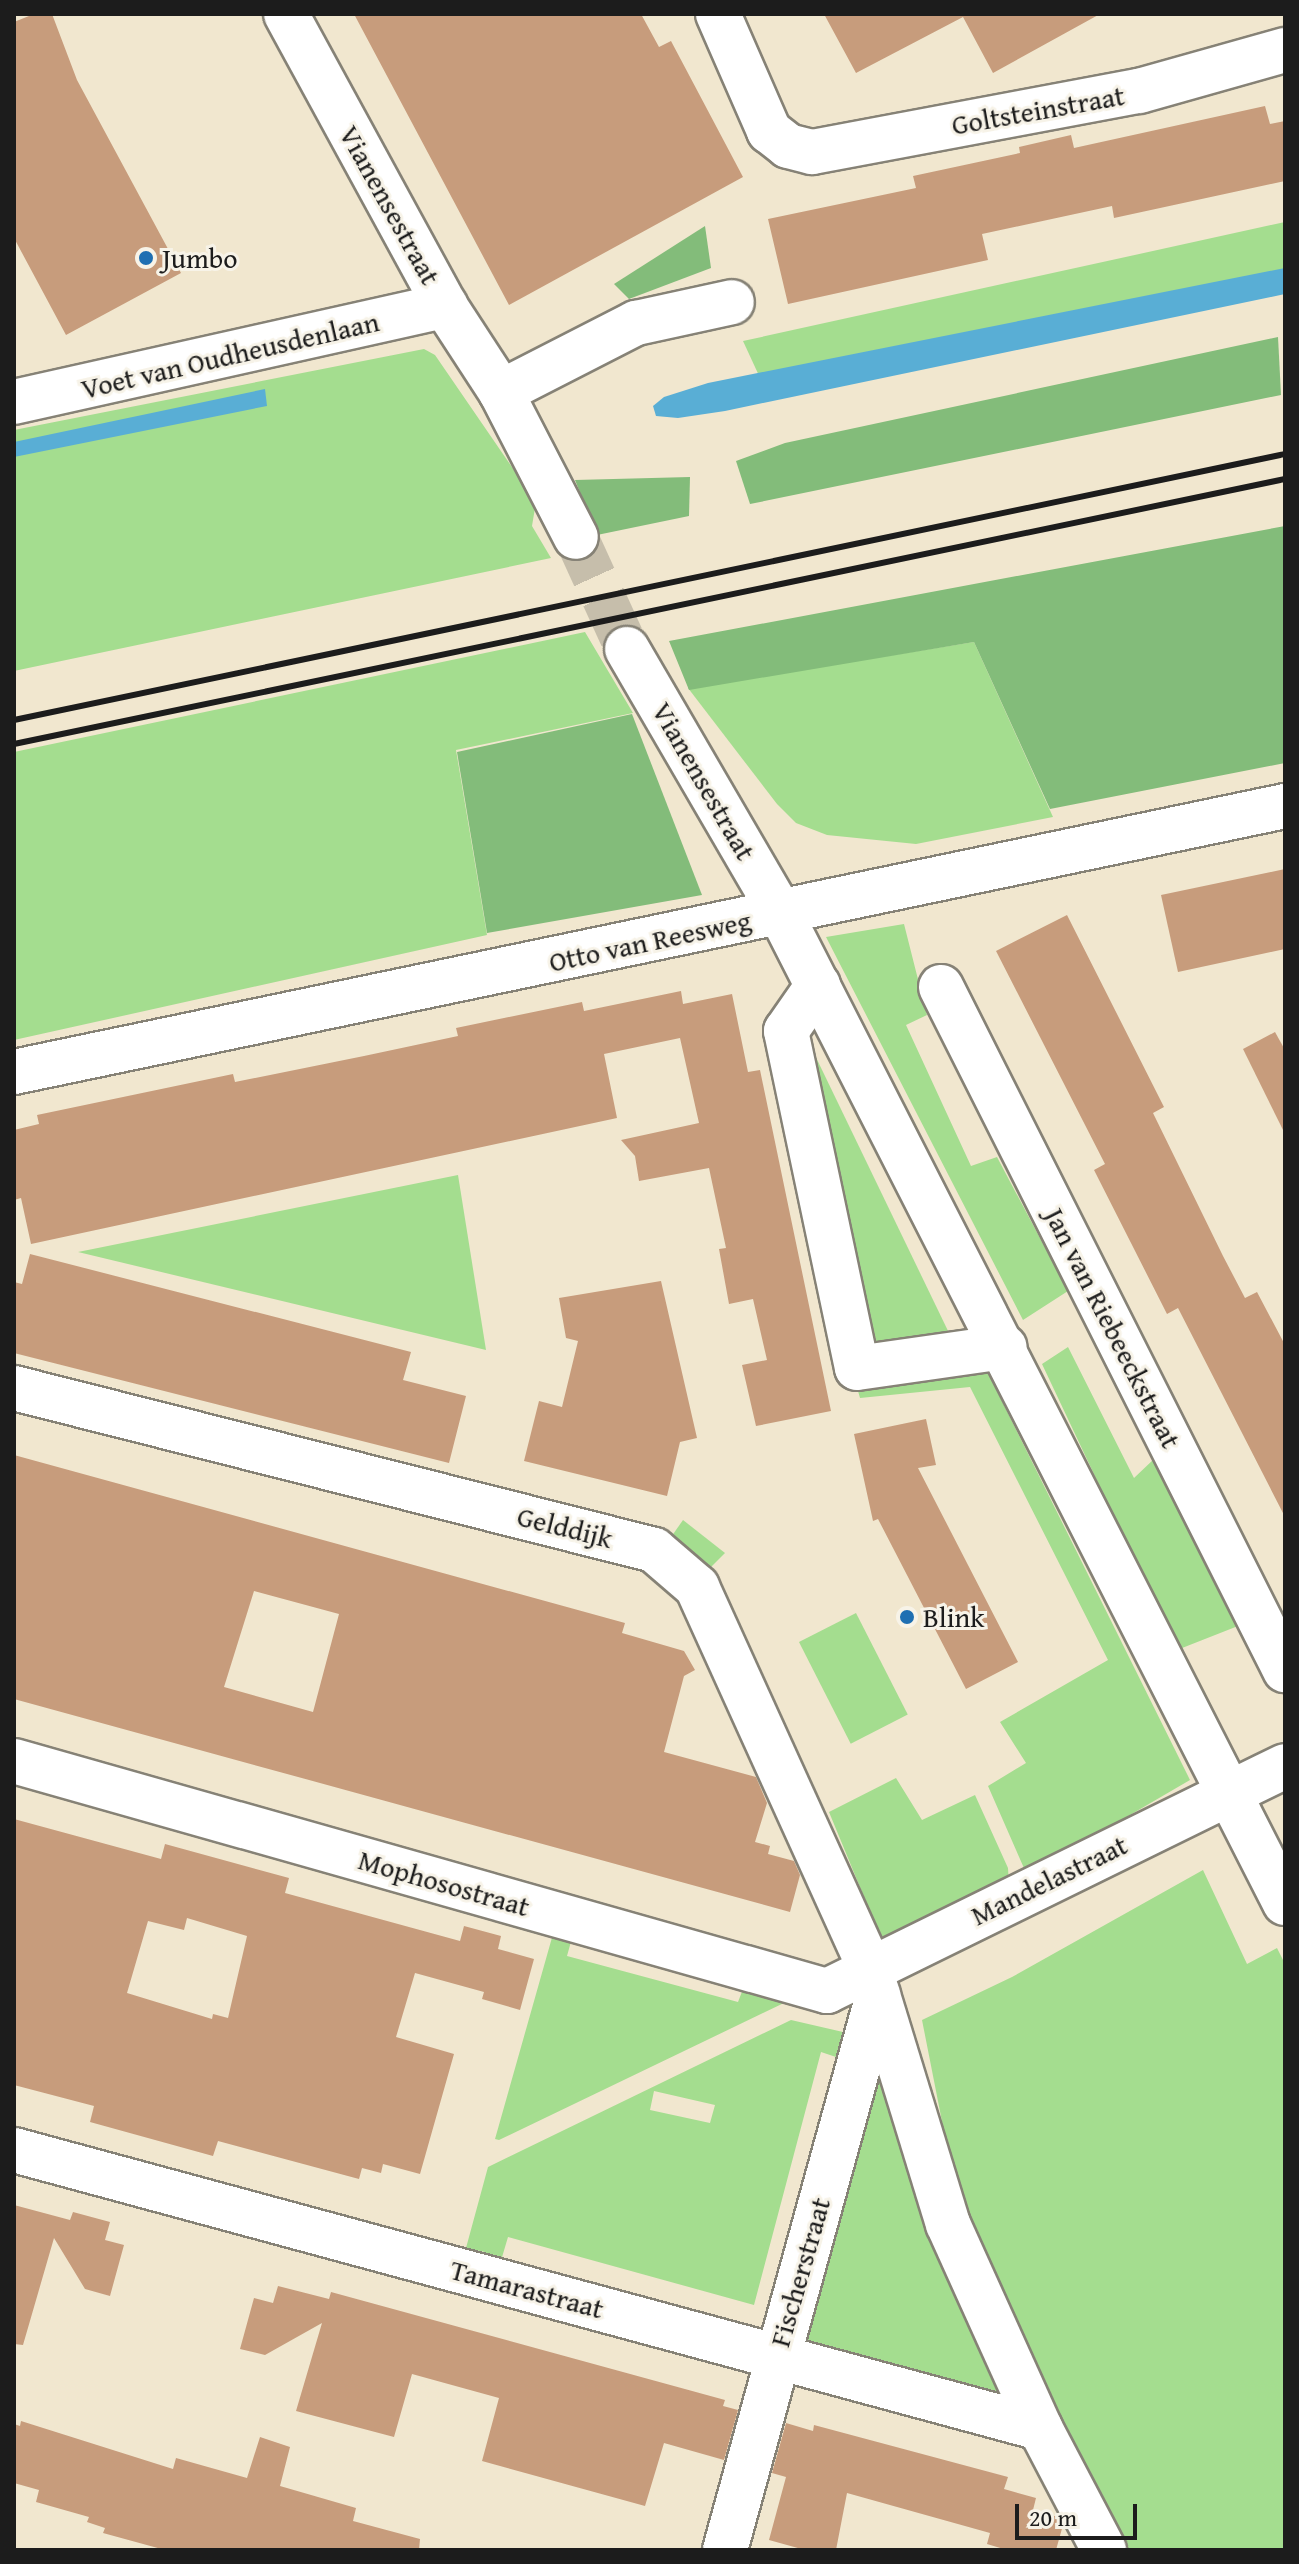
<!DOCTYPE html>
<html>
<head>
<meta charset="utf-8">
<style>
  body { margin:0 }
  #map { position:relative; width:1299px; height:2564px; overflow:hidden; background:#f1e7cf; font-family:"Gentium Book Plus",serif }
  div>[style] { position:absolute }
  .green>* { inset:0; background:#a4dd8f; transform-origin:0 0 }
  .forest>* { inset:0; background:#83bc7a }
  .water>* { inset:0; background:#59aed5 }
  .building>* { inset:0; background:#c79c7c }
  .minor-tunnel>* { height:44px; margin-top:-22px; transform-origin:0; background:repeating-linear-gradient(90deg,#c6beab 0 44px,transparent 0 66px) }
  .roads { filter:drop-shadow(2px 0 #868276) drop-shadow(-2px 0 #868276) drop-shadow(0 2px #868276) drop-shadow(0 -2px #868276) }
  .minor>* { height:44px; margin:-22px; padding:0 22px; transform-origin:22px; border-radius:22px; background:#fff }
  .rail>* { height:6px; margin:-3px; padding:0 3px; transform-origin:3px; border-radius:3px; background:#1c1c1c }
  .dots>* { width:22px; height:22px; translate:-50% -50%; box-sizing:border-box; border:4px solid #f7f3e8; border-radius:50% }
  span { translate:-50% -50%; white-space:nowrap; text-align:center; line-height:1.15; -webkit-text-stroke:6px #f7f3e8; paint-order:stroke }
  .street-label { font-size:28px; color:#1c1c1c }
  .poi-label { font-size:28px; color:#1c1c1c }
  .left { translate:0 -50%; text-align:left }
  .frame { position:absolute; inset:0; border:16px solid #1c1c1c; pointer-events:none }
  .scale { position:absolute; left:1015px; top:2504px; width:122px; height:36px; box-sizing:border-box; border:4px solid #1c1c1c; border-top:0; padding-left:10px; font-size:24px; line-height:28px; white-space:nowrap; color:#1c1c1c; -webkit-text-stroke:6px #f7f3e8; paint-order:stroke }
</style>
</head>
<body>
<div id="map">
  <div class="green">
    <i style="clip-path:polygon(1285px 222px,1285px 289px,767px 393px,743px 341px)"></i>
    <i style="clip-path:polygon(424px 349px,435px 355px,536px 502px,532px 526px,551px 558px,14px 671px,14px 430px)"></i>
    <i style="clip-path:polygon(585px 632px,633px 713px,456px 750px,487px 935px,14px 1040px,14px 752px)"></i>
    <i style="clip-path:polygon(974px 642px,1053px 817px,916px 844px,827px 835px,796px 823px,777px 804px,688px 688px)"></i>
    <i style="clip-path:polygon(904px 924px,927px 1015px,906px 1025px,971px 1166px,997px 1157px,1068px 1291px,1023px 1320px,826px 937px)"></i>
    <i style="clip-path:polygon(810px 1045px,950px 1335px,878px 1350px)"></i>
    <i style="clip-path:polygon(458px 1175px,486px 1350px,78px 1252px)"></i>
    <i style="clip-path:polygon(1068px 1347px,1134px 1478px,1154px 1459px,1238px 1626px,1177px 1650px,1042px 1364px)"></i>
    <i style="clip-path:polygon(985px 1367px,1190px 1780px,1027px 1875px,988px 1786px,1026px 1763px,1000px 1722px,1108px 1660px,970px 1387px,860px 1398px,856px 1384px)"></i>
    <i style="clip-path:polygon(683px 1520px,725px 1553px,705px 1573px,669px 1540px)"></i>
    <i style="left:856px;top:1613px;width:114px;height:64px;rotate:63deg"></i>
    <i style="clip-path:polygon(896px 1778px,922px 1820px,975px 1795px,1008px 1868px,1009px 1884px,881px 1938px,829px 1812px)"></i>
    <i style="clip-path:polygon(1203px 1870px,1247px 1964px,1277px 1948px,1285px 1964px,1285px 2550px,1120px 2550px,964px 2233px,922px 2020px,1012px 1977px)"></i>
    <i style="clip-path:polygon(553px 1934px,572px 1938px,567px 1956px,738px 2002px,748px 1976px,786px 2002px,499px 2140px,495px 2139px)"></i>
    <i style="clip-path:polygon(evenodd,791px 2020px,843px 2032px,836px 2057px,821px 2052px,754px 2305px,508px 2237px,500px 2264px,486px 2259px,485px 2252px,466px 2248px,488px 2167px,791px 2020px,654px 2091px,715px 2105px,710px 2123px,650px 2110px,654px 2091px)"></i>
    <i style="clip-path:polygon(880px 2054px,892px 2058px,922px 2221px,1000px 2397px,800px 2338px)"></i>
  </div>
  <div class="forest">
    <i style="clip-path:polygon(705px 226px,711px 268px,629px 299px,614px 284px)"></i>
    <i style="clip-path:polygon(1278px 337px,1281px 395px,750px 504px,736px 461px,785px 443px)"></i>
    <i style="clip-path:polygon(690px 477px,689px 516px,597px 535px,575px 480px)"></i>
    <i style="clip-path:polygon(1285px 526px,1285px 763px,1050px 809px,974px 642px,689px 690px,669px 641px)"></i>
    <i style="clip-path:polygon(632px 714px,702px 895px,487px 933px,457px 752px)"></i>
  </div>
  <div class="water">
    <i style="clip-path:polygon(1285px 268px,1285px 294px,725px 411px,678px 418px,656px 416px,653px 406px,664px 397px,708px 383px)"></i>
    <i style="clip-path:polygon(265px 389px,267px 406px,14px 457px,14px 442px)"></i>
  </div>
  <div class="building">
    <i style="clip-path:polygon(34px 14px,52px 14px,77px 80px,181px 273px,66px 335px,14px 238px,14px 22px)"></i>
    <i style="clip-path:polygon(354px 14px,641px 14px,659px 47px,671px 41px,743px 177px,509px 305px)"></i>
    <i style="clip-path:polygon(824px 14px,1100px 14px,993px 73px,963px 17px,856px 73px)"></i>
    <i style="clip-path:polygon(1265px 106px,1270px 124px,1285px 121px,1285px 181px,1114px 218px,1112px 206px,982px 234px,988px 260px,788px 304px,768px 219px,916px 188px,913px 176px,1020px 153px,1019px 147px,1071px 135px,1074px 148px)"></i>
    <i style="clip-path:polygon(1285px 869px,1285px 949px,1178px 972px,1161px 895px)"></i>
    <i style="clip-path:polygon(1067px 915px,1164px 1107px,1153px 1113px,1223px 1256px,1245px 1298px,1257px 1292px,1285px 1345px,1285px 1517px,1178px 1308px,1167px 1314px,1094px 1170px,1105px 1164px,996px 951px)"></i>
    <i style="clip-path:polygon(681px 991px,683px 1004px,732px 994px,748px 1072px,760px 1070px,831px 1411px,756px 1426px,742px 1365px,767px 1360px,753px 1299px,729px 1304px,719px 1249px,726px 1248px,709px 1168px,639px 1181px,635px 1156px,621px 1140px,699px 1123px,680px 1038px,604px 1054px,617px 1118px,31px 1244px,21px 1198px,14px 1200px,14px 1130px,39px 1124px,37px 1115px,233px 1074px,235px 1082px,364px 1056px,458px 1036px,456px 1028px,582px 1002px,584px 1011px)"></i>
    <i style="clip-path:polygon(1275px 1032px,1285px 1050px,1285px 1134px,1243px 1049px)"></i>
    <i style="clip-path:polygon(30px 1254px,411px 1352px,403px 1380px,466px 1396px,449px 1463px,14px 1353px,14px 1282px,22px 1284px)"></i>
    <i style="clip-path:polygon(661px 1281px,697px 1438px,680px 1442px,667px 1496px,524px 1461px,539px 1401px,562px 1407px,578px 1341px,566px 1338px,559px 1298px)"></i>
    <i style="clip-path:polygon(926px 1419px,936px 1465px,918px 1468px,1018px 1662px,966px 1689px,878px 1519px,873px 1521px,854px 1434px)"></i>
    <i style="clip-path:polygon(evenodd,14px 1455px,625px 1623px,622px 1633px,684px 1651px,695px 1670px,684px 1676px,664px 1752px,756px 1777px,767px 1803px,755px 1842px,770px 1846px,768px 1854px,794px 1861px,800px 1875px,790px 1912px,14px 1699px,14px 1455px,254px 1591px,339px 1614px,313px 1712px,224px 1687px,254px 1591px)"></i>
    <i style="clip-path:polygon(evenodd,14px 1819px,161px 1859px,165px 1844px,289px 1878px,285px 1893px,460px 1941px,464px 1926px,501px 1936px,498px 1949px,534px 1959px,520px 2010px,482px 1999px,484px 1992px,415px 1973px,396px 2037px,454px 2054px,420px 2174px,383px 2164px,381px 2173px,362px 2168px,359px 2179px,218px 2141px,213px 2156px,90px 2122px,94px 2106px,14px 2085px,14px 1819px,187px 1918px,247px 1936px,228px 2018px,213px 2014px,212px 2019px,127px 1993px,148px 1921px,184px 1930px,187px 1918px)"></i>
    <i style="clip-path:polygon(14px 2205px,70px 2220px,73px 2212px,110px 2222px,105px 2240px,124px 2245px,110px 2296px,85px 2289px,54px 2238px,23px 2345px,14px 2344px)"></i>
    <i style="clip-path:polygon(278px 2286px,329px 2299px,331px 2292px,725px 2400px,723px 2406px,738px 2410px,724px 2460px,664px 2443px,645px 2506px,482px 2461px,499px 2398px,412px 2374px,394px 2437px,296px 2411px,322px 2323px,265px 2355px,240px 2349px,254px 2298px,273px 2303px)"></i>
    <i style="clip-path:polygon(21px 2421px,173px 2469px,176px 2458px,247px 2478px,260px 2437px,290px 2447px,280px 2486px,356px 2508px,353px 2521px,420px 2539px,419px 2550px,165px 2550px,103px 2533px,105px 2528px,87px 2522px,89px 2517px,36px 2502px,39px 2490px,14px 2483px,14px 2424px,20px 2426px)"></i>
    <i style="clip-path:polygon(786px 2423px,813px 2431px,814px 2425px,1008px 2477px,1004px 2489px,1036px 2498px,1033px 2510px,1058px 2517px,1063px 2525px,1056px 2550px,1007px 2550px,987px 2544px,990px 2533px,847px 2493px,836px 2550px,805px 2550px,769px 2540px,786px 2477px,772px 2473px)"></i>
  </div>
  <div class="minor-tunnel">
    <i style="left:576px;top:537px;width:123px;rotate:65.5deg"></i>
  </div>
  <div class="roads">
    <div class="minor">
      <i style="left:286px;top:14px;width:332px;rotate:61.4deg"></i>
      <i style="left:445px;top:306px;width:103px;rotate:56.9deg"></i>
      <i style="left:501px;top:392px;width:163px;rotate:62.7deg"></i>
      <i style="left:718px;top:14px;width:128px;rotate:66.4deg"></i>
      <i style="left:769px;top:131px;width:24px;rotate:38deg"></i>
      <i style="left:788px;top:146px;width:25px;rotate:14deg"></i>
      <i style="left:812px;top:152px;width:333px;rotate:-10.6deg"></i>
      <i style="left:1139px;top:91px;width:152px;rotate:-15.7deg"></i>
      <i style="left:501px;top:392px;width:152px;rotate:-27.1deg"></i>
      <i style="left:636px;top:323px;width:98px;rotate:-12.3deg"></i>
      <i style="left:14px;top:402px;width:442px;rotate:-12.6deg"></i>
      <i style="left:627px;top:649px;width:306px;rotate:59.8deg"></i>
      <i style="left:781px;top:914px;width:1110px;rotate:63deg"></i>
      <i style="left:818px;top:985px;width:56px;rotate:124.8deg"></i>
      <i style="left:786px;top:1031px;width:344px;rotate:78.1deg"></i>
      <i style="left:857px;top:1368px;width:149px;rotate:-8.1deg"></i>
      <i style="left:941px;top:987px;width:765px;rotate:63.27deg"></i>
      <i style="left:14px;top:1072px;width:1299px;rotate:-11.82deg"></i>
      <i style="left:14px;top:1388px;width:660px;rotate:14.2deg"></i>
      <i style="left:654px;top:1550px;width:57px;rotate:40.7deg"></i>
      <i style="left:697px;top:1587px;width:419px;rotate:65.6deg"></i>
      <i style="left:870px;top:1969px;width:267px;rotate:73deg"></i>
      <i style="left:948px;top:2224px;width:224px;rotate:65.7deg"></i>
      <i style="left:1040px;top:2428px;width:138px;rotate:62.3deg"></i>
      <i style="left:14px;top:1761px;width:845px;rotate:15.8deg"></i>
      <i style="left:827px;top:1991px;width:510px;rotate:-26.16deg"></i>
      <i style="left:14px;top:2150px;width:1063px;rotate:15.16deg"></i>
      <i style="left:725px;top:2550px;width:576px;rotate:-74.59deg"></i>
    </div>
  </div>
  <div class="rail">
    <i style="left:14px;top:720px;width:1299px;rotate:-11.82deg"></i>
    <i style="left:14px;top:744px;width:1298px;rotate:-11.78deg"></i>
  </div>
  <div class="dots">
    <i style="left:146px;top:258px;background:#1f6fb2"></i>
    <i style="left:907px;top:1617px;background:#1f6fb2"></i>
  </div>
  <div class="street-label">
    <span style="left:1038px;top:110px;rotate:-10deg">Goltsteinstraat</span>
    <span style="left:390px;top:205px;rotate:61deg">Vianensestraat</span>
    <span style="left:230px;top:355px;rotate:-13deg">Voet van Oudheusdenlaan</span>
    <span style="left:704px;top:781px;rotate:60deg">Vianensestraat</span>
    <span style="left:650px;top:941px;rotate:-12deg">Otto van Reesweg</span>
    <span style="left:1113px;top:1328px;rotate:63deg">Jan van Riebeeckstraat</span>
    <span style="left:565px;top:1527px;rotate:14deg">Gelddijk</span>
    <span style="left:1049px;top:1880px;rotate:-26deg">Mandelastraat</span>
    <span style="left:444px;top:1883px;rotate:16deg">Mophosostraat</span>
    <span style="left:800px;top:2272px;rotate:-74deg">Fischerstraat</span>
    <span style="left:527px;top:2289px;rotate:15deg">Tamarastraat</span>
  </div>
  <div class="poi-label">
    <span class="left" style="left:162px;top:258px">Jumbo</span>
    <span class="left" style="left:923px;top:1617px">Blink</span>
  </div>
  <div class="frame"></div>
  <div class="scale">20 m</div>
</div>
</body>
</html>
